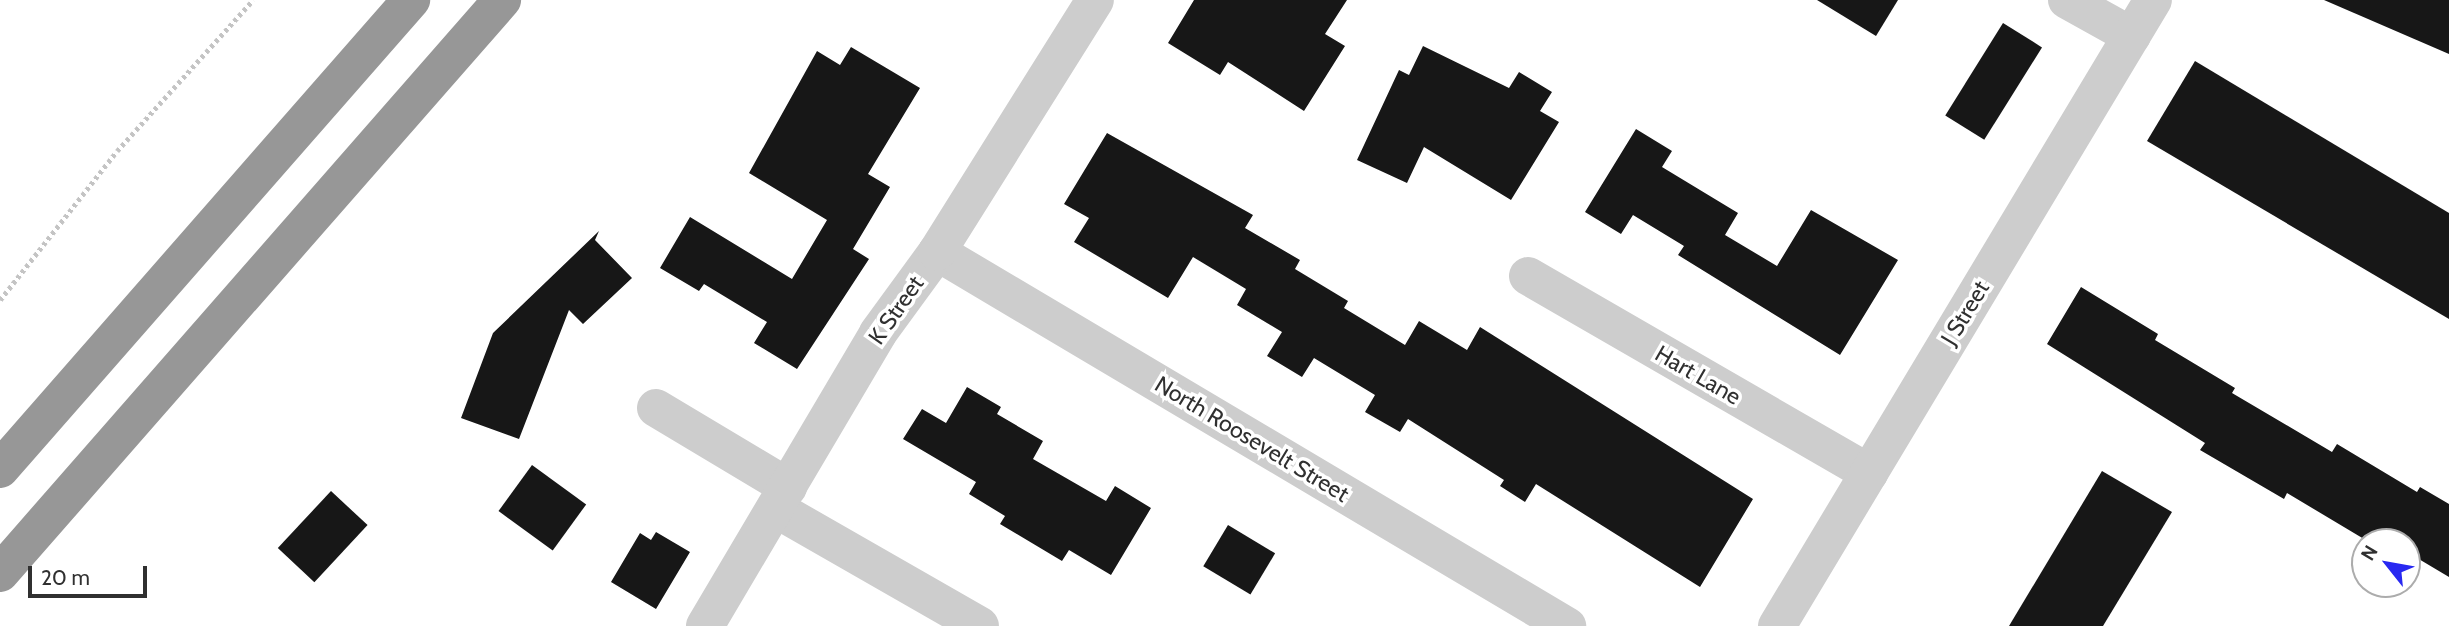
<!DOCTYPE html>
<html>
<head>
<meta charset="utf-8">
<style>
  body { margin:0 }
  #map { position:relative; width:2449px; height:626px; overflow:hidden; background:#fff; font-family:Cabin,sans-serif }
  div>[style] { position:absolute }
  .building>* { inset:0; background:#171717; transform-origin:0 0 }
  .path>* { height:4.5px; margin-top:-2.25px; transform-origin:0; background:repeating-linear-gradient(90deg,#c4c4c4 0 3.5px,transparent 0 7px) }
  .minor>* { height:38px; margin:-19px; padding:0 19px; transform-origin:19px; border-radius:19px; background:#cdcdcd }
  .highway>* { height:38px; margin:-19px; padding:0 19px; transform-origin:19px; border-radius:19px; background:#979797 }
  span { translate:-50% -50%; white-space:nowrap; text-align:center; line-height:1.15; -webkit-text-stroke:7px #fff; paint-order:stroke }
  .street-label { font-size:23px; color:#303030 }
  .north { position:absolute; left:2351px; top:528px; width:70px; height:70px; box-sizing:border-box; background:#fff; border:2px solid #acacac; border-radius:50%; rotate:301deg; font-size:19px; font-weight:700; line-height:28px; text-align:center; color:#303030 }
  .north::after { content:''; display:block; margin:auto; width:24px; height:32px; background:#2828f1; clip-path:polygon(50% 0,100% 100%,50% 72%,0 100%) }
  .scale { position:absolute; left:28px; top:566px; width:119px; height:32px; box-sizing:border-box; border:4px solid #303030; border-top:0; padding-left:9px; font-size:21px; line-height:24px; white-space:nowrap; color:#303030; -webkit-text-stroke:5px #fff; paint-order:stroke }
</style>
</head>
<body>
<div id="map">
  <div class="building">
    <i style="clip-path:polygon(1194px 0,1347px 0,1325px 34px,1345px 46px,1304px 111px,1228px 62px,1220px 75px,1168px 43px)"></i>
    <i style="clip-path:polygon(1817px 0,1898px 0,1876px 36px)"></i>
    <i style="clip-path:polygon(2324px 0,2449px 0,2449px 54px)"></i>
    <i style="left:2003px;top:23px;width:46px;height:109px;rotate:32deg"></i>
    <i style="clip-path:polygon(1423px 46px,1509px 88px,1519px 72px,1552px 92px,1540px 111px,1559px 122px,1511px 200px,1424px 147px,1407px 183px,1357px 160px,1399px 70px,1409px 75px)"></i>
    <i style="clip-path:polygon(851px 47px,920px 88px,868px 174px,890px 187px,853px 249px,869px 259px,797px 369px,754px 343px,767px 322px,704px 284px,699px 291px,660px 268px,690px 217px,792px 279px,827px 220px,749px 173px,817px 51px,840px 65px)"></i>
    <i style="clip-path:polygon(2195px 61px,2449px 213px,2449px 319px,2147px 141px)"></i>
    <i style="clip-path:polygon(1636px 129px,1672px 151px,1662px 167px,1738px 213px,1725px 235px,1777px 266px,1811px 210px,1898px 260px,1840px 355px,1678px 255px,1684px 246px,1633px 215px,1621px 234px,1585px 212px)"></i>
    <i style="clip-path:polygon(1107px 133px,1253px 215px,1245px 228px,1300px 260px,1295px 269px,1348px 301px,1344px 308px,1405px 345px,1419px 321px,1467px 350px,1480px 327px,1753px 499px,1700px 587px,1536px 484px,1525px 502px,1500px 486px,1504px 480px,1408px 419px,1400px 432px,1365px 412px,1375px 395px,1314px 358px,1302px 377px,1267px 356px,1282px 332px,1237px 305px,1246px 289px,1193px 257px,1168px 298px,1074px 242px,1089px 218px,1064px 204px)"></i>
    <i style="clip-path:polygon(599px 231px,595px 240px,632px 278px,583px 324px,569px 310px,519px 439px,461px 418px,493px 333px)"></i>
    <i style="clip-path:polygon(2081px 287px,2158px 334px,2155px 340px,2235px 388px,2232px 393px,2332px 452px,2337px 444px,2417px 492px,2420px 487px,2449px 504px,2449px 577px,2407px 552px,2407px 542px,2369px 542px,2287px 493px,2284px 499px,2200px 450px,2205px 443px,2047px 344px)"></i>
    <i style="clip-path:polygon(967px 387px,1001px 407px,997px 414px,1043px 441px,1033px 459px,1106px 501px,1115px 486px,1151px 508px,1111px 575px,1069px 550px,1062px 561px,1000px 524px,1005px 516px,969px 494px,976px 482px,903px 439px,922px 409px,946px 423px)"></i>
    <i style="left:532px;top:465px;width:67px;height:57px;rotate:36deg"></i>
    <i style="clip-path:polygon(2102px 471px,2172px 512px,2103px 626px,2009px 626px)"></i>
    <i style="left:331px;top:491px;width:50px;height:78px;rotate:43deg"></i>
    <i style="left:1228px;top:525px;width:55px;height:48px;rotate:31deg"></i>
    <i style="clip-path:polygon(656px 532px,690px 552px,656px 609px,611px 582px,640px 533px,651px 540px)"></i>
  </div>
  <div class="path">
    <i style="left:0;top:300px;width:189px;rotate:-51.9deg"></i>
    <i style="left:117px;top:151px;width:203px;rotate:-48deg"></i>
  </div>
  <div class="minor">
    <i style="left:2067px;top:0;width:74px;rotate:29deg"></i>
    <i style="left:937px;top:252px;width:733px;rotate:30.7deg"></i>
    <i style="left:1528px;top:276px;width:394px;rotate:30deg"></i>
    <i style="left:656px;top:408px;width:154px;rotate:30.9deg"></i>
    <i style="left:776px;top:509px;width:235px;rotate:29.8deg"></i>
    <i style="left:705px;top:626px;width:340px;rotate:-59.4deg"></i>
    <i style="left:878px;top:333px;width:100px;rotate:-53.9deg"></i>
    <i style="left:937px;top:252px;width:297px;rotate:-57.9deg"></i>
    <i style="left:1777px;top:626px;width:730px;rotate:-59.01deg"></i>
  </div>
  <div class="highway">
    <i style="left:0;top:469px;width:624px;rotate:-48.77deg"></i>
    <i style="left:0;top:573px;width:762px;rotate:-48.78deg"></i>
  </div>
  <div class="street-label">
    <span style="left:896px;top:310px;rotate:-55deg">K Street</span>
    <span style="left:1965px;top:313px;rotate:-59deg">J Street</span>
    <span style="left:1698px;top:375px;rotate:30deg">Hart Lane</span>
    <span style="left:1252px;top:439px;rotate:31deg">North Roosevelt Street</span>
  </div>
  <div class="north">N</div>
  <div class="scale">20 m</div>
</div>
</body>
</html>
